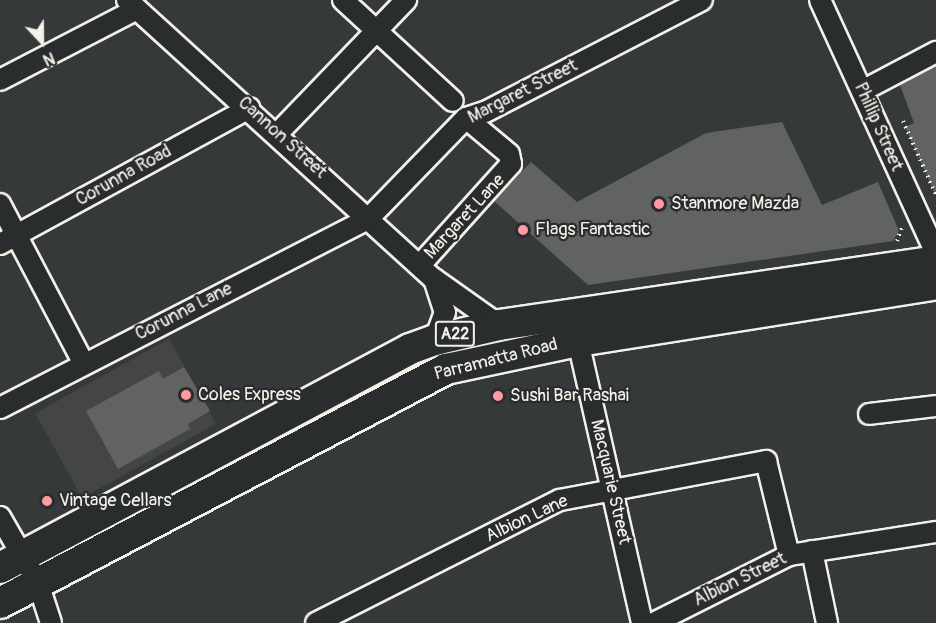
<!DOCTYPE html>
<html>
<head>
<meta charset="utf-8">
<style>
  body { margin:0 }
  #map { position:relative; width:936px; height:623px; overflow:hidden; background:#363939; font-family:Pangolin,sans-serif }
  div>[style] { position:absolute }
  .built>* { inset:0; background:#434645; transform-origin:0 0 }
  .building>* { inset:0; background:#616362 }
  .path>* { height:4px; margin-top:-2px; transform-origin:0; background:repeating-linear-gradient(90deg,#f4f1e8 0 1.5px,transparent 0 6px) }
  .roads { filter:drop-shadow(2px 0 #f4f1e8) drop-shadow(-2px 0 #f4f1e8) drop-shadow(0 2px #f4f1e8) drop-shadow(0 -2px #f4f1e8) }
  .minor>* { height:20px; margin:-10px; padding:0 10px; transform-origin:10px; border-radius:10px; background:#2a2d2e }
  .highway>* { height:30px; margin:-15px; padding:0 15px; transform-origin:15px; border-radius:15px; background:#2a2d2e }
  .dots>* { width:16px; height:16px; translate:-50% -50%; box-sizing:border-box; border:3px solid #2a2d2e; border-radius:50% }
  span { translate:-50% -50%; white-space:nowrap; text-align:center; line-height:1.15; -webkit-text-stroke:4.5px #2a2d2e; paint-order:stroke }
  .shield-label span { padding:2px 4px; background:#2a2d2e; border:2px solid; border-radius:4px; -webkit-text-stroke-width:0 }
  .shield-label { font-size:16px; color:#f4f1e8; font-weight:700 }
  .street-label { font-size:18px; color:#f4f1e8 }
  .poi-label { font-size:18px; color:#f4f1e8 }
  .left { translate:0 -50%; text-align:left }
  .north { position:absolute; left:12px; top:12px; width:60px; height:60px; -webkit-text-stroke:4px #2a2d2e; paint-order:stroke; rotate:158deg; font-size:16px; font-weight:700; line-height:24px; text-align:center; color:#f4f1e8 }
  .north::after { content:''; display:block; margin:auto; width:21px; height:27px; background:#f4f1e8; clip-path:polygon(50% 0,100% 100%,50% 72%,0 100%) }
</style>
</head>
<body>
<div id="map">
  <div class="built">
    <i style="left:169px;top:339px;width:97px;height:153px;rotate:61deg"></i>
  </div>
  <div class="building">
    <i style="clip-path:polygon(936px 66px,936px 196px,905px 127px,914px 123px,900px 85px)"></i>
    <i style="clip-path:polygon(782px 122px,822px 205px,878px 182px,899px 231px,893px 241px,588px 285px,494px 201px,531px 162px,577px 202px,706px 133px)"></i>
    <i style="clip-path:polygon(184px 367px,210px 411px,188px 424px,190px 429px,118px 469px,86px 411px,159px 371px,163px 379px)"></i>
  </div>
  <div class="path">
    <i style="left:903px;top:121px;width:81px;rotate:66deg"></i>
    <i style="left:897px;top:241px;width:15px;rotate:-70deg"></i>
  </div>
  <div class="roads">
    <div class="minor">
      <i style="left:127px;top:0;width:415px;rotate:42.3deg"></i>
      <i style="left:434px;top:279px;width:80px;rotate:35.3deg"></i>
      <i style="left:343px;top:0;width:149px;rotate:42.6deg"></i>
      <i style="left:820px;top:0;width:278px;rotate:65.4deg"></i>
      <i style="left:0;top:80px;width:154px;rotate:-27.4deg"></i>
      <i style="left:862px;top:91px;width:84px;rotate:-27.8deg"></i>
      <i style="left:278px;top:133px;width:185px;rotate:-46.1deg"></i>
      <i style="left:0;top:204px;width:181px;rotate:62.3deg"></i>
      <i style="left:0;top:244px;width:284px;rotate:-28.6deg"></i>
      <i style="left:420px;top:265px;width:136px;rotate:-48deg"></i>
      <i style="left:511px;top:164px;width:10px;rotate:-101deg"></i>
      <i style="left:509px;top:154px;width:56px;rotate:-140.1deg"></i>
      <i style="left:434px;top:279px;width:35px;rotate:72deg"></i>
      <i style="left:445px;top:312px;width:30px;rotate:110deg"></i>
      <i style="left:578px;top:341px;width:289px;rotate:77.2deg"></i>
      <i style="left:0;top:408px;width:415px;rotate:-27.2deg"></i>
      <i style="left:369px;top:218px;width:139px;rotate:-45.9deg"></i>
      <i style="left:466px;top:118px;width:20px;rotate:-18deg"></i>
      <i style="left:485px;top:112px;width:244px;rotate:-27.3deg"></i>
      <i style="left:869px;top:414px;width:67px;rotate:-6.8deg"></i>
      <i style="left:0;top:517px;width:76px;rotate:60.1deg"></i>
      <i style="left:38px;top:583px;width:42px;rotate:72deg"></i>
      <i style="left:812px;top:551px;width:74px;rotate:78.2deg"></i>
      <i style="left:316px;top:623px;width:273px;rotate:-26.8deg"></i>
      <i style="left:560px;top:500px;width:210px;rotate:-10.7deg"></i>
      <i style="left:766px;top:461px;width:97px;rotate:76.3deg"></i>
      <i style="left:654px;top:623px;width:151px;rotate:-26.7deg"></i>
      <i style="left:789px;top:555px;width:149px;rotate:-8.9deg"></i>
    </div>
    <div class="highway">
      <i style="left:0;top:568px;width:465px;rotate:-28.1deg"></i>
      <i style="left:410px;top:349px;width:27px;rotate:-20deg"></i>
      <i style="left:435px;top:340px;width:66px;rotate:-13.2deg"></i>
      <i style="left:499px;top:325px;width:442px;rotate:-8.3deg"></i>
      <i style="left:0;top:603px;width:504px;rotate:-27.68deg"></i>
      <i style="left:446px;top:369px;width:135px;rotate:-12deg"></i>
      <i style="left:578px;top:341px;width:363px;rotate:-9deg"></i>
    </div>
  </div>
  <div class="dots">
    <i style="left:659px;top:204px;background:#ff9aa2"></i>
    <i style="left:523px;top:230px;background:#ff9aa2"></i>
    <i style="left:186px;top:395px;background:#ff9aa2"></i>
    <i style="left:498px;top:396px;background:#ff9aa2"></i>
    <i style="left:47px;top:501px;background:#ff9aa2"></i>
  </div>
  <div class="shield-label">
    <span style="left:455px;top:334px">A22</span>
  </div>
  <div class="street-label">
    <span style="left:523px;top:92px;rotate:-27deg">Margaret Street</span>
    <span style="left:878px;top:127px;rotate:66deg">Phillip Street</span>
    <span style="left:282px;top:138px;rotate:42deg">Cannon Street</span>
    <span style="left:124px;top:176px;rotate:-29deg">Corunna Road</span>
    <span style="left:465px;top:217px;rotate:-47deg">Margaret Lane</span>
    <span style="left:184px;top:312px;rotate:-27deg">Corunna Lane</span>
    <span style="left:496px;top:360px;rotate:-14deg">Parramatta Road</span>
    <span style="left:610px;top:482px;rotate:77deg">Macquarie Street</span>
    <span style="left:527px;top:519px;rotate:-25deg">Albion Lane</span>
    <span style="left:740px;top:580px;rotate:-26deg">Albion Street</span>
  </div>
  <div class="poi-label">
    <span class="left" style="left:671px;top:204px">Stanmore Mazda</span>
    <span class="left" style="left:535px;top:230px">Flags Fantastic</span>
    <span class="left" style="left:198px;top:395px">Coles Express</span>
    <span class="left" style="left:510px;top:396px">Sushi Bar Rashai</span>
    <span class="left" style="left:59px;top:501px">Vintage Cellars</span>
  </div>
  <div class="north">N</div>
</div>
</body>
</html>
